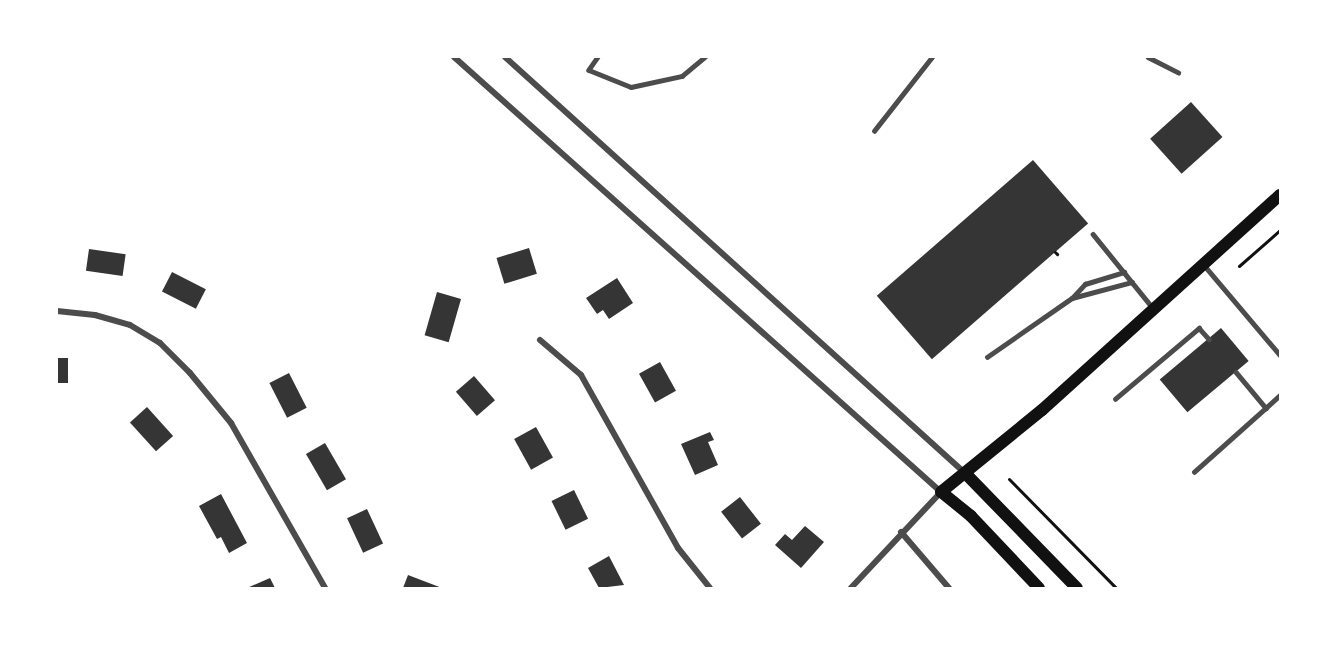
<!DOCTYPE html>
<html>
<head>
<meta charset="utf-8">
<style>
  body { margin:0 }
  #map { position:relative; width:1337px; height:645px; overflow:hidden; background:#fff; font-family:"Times New Roman",serif }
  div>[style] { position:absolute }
  .building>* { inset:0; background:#353535; transform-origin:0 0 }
  .path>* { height:3px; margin:-1.5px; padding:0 1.5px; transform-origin:1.5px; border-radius:1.5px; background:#111 }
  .service>* { height:4.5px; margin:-2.25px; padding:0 2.25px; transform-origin:2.25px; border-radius:2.25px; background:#4c4c4c }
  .minor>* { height:6px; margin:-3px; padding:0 3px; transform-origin:3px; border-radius:3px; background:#4c4c4c }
  .secondary>* { height:12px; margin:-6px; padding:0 6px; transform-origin:6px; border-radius:6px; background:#111 }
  span { translate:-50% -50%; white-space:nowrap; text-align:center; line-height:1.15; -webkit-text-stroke:6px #fff; paint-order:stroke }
  .frame { position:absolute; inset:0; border:58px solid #fff; pointer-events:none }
</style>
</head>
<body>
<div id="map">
  <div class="building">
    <i style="left:1191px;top:102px;width:47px;height:55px;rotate:48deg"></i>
    <i style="left:1033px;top:160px;width:84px;height:207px;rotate:49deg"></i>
    <i style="left:529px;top:248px;width:27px;height:34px;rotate:73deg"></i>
    <i style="left:89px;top:249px;width:37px;height:22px;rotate:8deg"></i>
    <i style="left:172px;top:272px;width:38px;height:22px;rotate:27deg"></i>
    <i style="clip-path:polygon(617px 278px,633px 303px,609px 319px,603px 310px,597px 314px,586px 298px)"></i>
    <i style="left:437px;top:292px;width:25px;height:45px;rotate:16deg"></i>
    <i style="left:1221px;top:328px;width:43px;height:80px;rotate:50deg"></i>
    <i style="left:57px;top:358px;width:11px;height:25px"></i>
    <i style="left:660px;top:362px;width:33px;height:24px;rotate:61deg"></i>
    <i style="left:289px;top:373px;width:39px;height:22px;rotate:63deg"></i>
    <i style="left:474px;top:376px;width:32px;height:24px;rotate:49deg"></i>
    <i style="left:147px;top:407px;width:39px;height:23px;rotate:48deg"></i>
    <i style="left:536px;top:427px;width:35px;height:25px;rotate:61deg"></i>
    <i style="clip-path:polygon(710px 432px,714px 440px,708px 442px,718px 465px,695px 475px,681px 444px)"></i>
    <i style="left:325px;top:443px;width:42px;height:22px;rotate:60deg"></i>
    <i style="left:574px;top:490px;width:32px;height:25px;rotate:64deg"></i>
    <i style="clip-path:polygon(221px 494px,247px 543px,229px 553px,221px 537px,217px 539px,199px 506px)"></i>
    <i style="left:740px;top:497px;width:34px;height:24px;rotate:52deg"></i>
    <i style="left:367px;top:509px;width:38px;height:22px;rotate:65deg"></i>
    <i style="clip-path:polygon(805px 526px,824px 542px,801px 568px,775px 545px,785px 534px,792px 540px)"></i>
    <i style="clip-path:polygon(609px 556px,624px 585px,599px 588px,588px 568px)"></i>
    <i style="clip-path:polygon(408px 575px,442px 588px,403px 588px)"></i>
    <i style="clip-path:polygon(270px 578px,275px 588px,247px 588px)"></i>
  </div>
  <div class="path">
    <i style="left:1055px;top:252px;width:3px;rotate:45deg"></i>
    <i style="left:1239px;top:266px;width:55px;rotate:-41.3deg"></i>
    <i style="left:1009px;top:479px;width:153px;rotate:45.5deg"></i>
  </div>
  <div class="service">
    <i style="left:598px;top:57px;width:16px;rotate:125deg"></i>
    <i style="left:589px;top:70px;width:45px;rotate:22deg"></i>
    <i style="left:631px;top:87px;width:52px;rotate:-12.2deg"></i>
    <i style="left:682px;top:76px;width:30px;rotate:-40deg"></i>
    <i style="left:1148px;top:57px;width:34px;rotate:27deg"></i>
    <i style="left:874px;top:131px;width:94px;rotate:-51.9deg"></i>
    <i style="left:1093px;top:234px;width:95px;rotate:51deg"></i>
    <i style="left:1204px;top:265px;width:118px;rotate:49.8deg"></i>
    <i style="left:1072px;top:298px;width:62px;rotate:-14.9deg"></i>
    <i style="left:987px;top:357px;width:103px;rotate:-34.8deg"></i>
    <i style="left:1072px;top:298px;width:19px;rotate:-47deg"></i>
    <i style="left:1085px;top:284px;width:41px;rotate:-17.1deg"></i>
    <i style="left:1236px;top:372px;width:47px;rotate:50.2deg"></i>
    <i style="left:1115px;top:399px;width:110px;rotate:-40.2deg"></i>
    <i style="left:1199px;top:328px;width:15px;rotate:48deg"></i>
    <i style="left:1194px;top:472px;width:115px;rotate:-41.8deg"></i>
  </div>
  <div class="minor">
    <i style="left:454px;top:57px;width:653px;rotate:41.77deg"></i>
    <i style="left:941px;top:492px;width:132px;rotate:133.2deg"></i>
    <i style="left:505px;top:57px;width:622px;rotate:42.13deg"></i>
    <i style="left:57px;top:311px;width:38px;rotate:6deg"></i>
    <i style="left:95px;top:315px;width:36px;rotate:16deg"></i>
    <i style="left:130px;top:325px;width:35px;rotate:31deg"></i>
    <i style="left:160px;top:343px;width:42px;rotate:45deg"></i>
    <i style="left:190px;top:373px;width:65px;rotate:50.6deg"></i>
    <i style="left:231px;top:423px;width:190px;rotate:60.3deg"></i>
    <i style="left:540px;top:340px;width:54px;rotate:40.5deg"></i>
    <i style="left:581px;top:375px;width:198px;rotate:60.7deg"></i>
    <i style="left:678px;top:548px;width:51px;rotate:51.3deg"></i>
    <i style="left:901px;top:532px;width:74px;rotate:49.4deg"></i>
  </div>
  <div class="secondary">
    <i style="left:966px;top:474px;width:159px;rotate:45.8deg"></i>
    <i style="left:1039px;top:588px;width:99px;rotate:-133.4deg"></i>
    <i style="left:971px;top:516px;width:38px;rotate:-141deg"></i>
    <i style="left:941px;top:492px;width:130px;rotate:-39.1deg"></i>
    <i style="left:1042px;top:410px;width:321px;rotate:-42.1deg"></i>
  </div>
  <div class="frame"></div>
</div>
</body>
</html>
